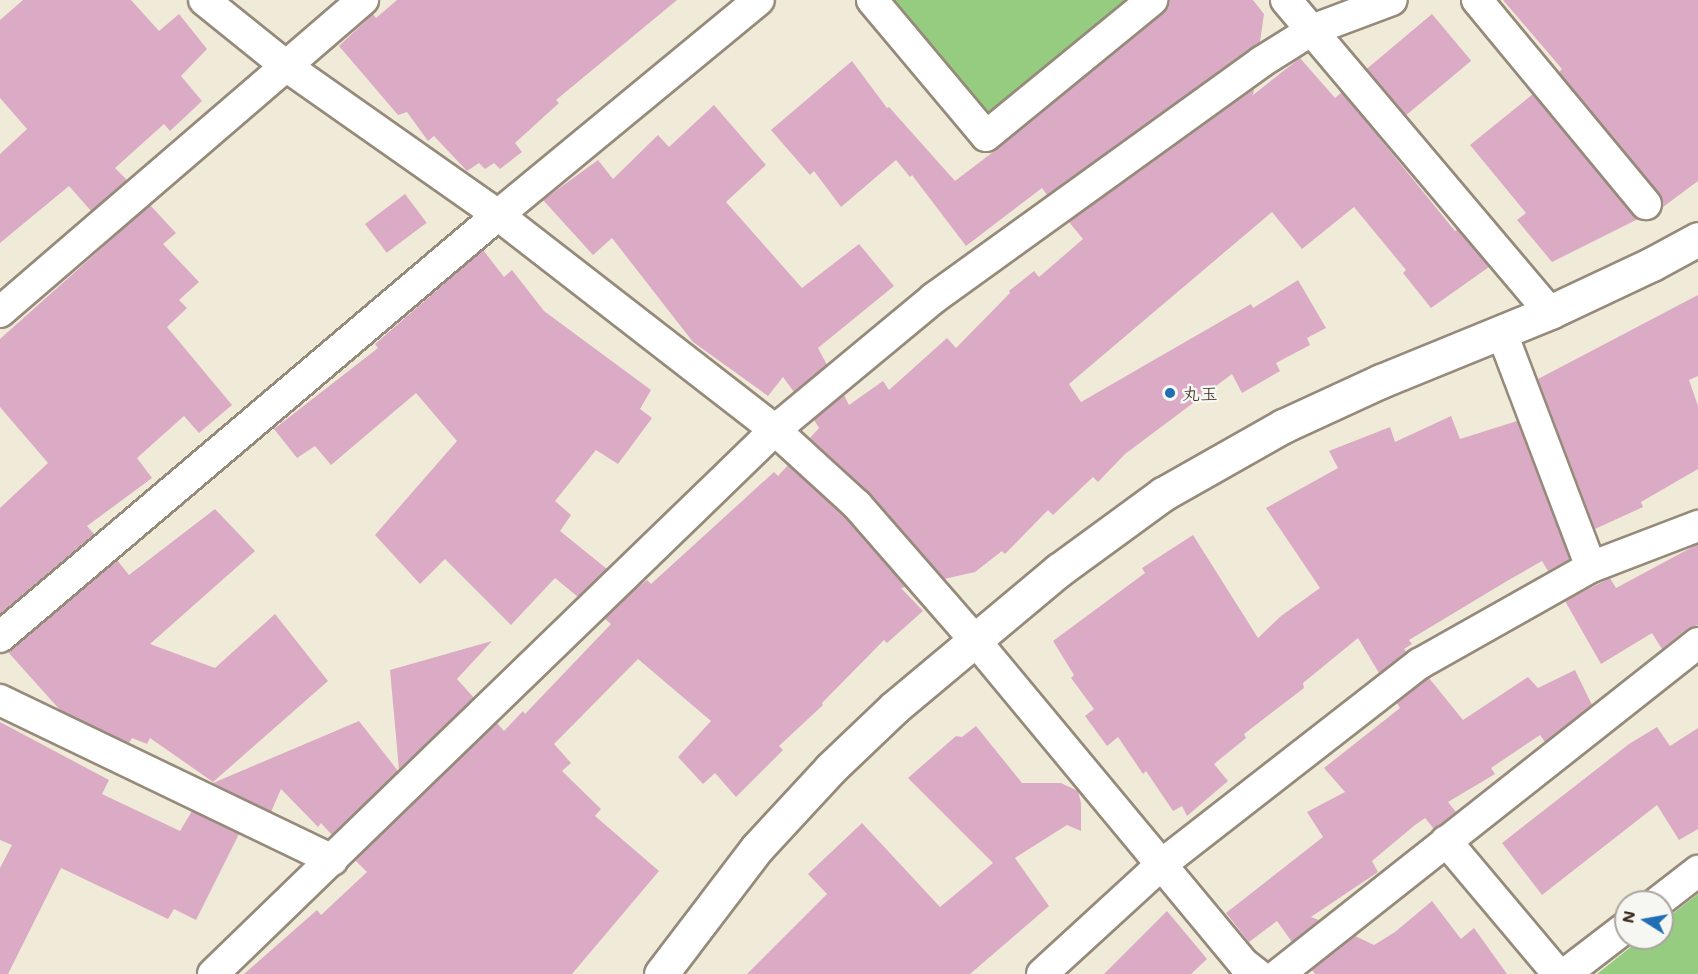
<!DOCTYPE html>
<html>
<head>
<meta charset="utf-8">
<style>
  body { margin:0 }
  #map { position:relative; width:1698px; height:974px; overflow:hidden; background:#f0ebd8; font-family:Mali,"Klee One",sans-serif }
  div>[style] { position:absolute }
  .green>* { inset:0; background:#95cc7f }
  .building>* { inset:0; background:#dbabc5; transform-origin:0 0 }
  .roads { filter:drop-shadow(2px 0 #968a7b) drop-shadow(-2px 0 #968a7b) drop-shadow(0 2px #968a7b) drop-shadow(0 -2px #968a7b) }
  .minor>* { height:30px; margin:-15px; padding:0 15px; transform-origin:15px; border-radius:15px; background:#fff }
  .tertiary>* { height:33px; margin:-16.5px; padding:0 16.5px; transform-origin:16.5px; border-radius:16.5px; background:#fff }
  .dots>* { width:16px; height:16px; translate:-50% -50%; box-sizing:border-box; border:3px solid #f6f6f2; border-radius:50% }
  span { translate:-50% -50%; white-space:nowrap; text-align:center; line-height:1.15; -webkit-text-stroke:5px #f6f6f2; paint-order:stroke }
  .poi-label { font-size:18px; color:#3b2a1e }
  .left { translate:0 -50%; text-align:left }
  .north { position:absolute; left:1614px; top:890px; width:60px; height:60px; box-sizing:border-box; background:#f6f6f2; border:2px solid #aba49d; border-radius:50%; rotate:281deg; font-size:16px; font-weight:700; line-height:24px; text-align:center; color:#3b2a1e }
  .north::after { content:''; display:block; margin:auto; width:21px; height:27px; background:#1f6fb2; clip-path:polygon(50% 0,100% 100%,50% 72%,0 100%) }
</style>
</head>
<body>
<div id="map">
  <div class="green">
    <i style="clip-path:polygon(888px 0,1138px 0,991px 121px)"></i>
    <i style="clip-path:polygon(1698px 894px,1698px 974px,1597px 974px,1642px 938px,1662px 938px,1662px 922px)"></i>
  </div>
  <div class="building">
    <i style="clip-path:polygon(23px 0,131px 0,159px 31px,179px 14px,207px 49px,181px 76px,202px 101px,170px 131px,164px 124px,115px 168px,127px 180px,91px 211px,69px 186px,0 243px,0 154px,27px 129px,0 98px,0 20px)"></i>
    <i style="clip-path:polygon(397px 0,677px 0,556px 100px,559px 103px,515px 143px,522px 152px,500px 169px,494px 163px,485px 169px,479px 163px,467px 171px,434px 136px,428px 141px,407px 112px,398px 115px,339px 46px,373px 14px,376px 18px)"></i>
    <i style="clip-path:polygon(1169px 0,1253px 0,1264px 14px,1260px 42px,1047px 195px,1042px 188px,966px 246px,912px 175px,910px 177px,896px 160px,841px 207px,814px 171px,810px 175px,771px 130px,852px 61px,887px 108px,889px 107px,955px 181px,997px 149px,1163px 13px)"></i>
    <i style="clip-path:polygon(1503px 0,1698px 0,1698px 181px,1663px 207px,1659px 193px,1559px 72px,1562px 69px)"></i>
    <i style="left:1432px;top:14px;width:61px;height:85px;rotate:50deg"></i>
    <i style="clip-path:polygon(1300px 58px,1335px 98px,1342px 92px,1455px 231px,1458px 229px,1489px 267px,1431px 308px,1403px 273px,1406px 270px,1354px 207px,1302px 249px,1272px 212px,1069px 384px,1081px 402px,1251px 304px,1253px 308px,1298px 280px,1326px 328px,1307px 338px,1310px 345px,1276px 363px,1280px 371px,1242px 393px,1232px 374px,1125px 454px,1098px 482px,1093px 477px,1053px 515px,1048px 510px,1005px 554px,1002px 551px,975px 572px,944px 579px,870px 494px,810px 438px,819px 428px,814px 420px,844px 395px,849px 405px,883px 381px,889px 390px,947px 338px,956px 348px,1010px 293px,1009px 291px,1034px 271px,1039px 277px,1083px 239px,1069px 222px,1254px 89px,1253px 95px)"></i>
    <i style="clip-path:polygon(1533px 94px,1638px 219px,1552px 262px,1517px 220px,1526px 213px,1470px 145px)"></i>
    <i style="clip-path:polygon(714px 105px,766px 165px,726px 202px,802px 288px,859px 244px,894px 286px,818px 348px,827px 365px,794px 392px,783px 377px,768px 396px,693px 342px,612px 238px,593px 255px,543px 200px,598px 160px,613px 179px,658px 135px,669px 147px)"></i>
    <i style="left:405px;top:194px;width:36px;height:50px;rotate:53deg"></i>
    <i style="clip-path:polygon(150px 205px,176px 233px,163px 244px,199px 282px,179px 300px,187px 308px,167px 327px,232px 405px,199px 433px,184px 416px,137px 458px,152px 478px,87px 526px,94px 534px,0 614px,0 508px,48px 463px,0 407px,0 339px)"></i>
    <i style="clip-path:polygon(483px 250px,504px 277px,512px 270px,544px 311px,651px 390px,640px 409px,652px 418px,618px 464px,596px 450px,555px 501px,571px 515px,560px 531px,607px 569px,578px 597px,555px 578px,511px 625px,445px 559px,420px 584px,375px 535px,457px 441px,416px 393px,331px 465px,315px 446px,297px 458px,274px 429px,378px 348px,375px 344px)"></i>
    <i style="clip-path:polygon(1698px 295px,1698px 376px,1689px 380px,1698px 406px,1698px 469px,1641px 502px,1643px 507px,1595px 529px,1538px 379px)"></i>
    <i style="clip-path:polygon(1451px 416px,1460px 439px,1517px 421px,1570px 559px,1548px 571px,1542px 561px,1507px 581px,1409px 640px,1412px 644px,1404px 649px,1407px 652px,1379px 673px,1358px 638px,1303px 683px,1304px 688px,1244px 734px,1246px 738px,1214px 764px,1228px 781px,1187px 816px,1182px 806px,1173px 811px,1146px 771px,1143px 774px,1118px 737px,1107px 746px,1085px 716px,1094px 709px,1071px 678px,1074px 675px,1053px 641px,1145px 573px,1142px 568px,1193px 535px,1258px 638px,1281px 616px,1320px 588px,1266px 508px,1338px 468px,1329px 451px,1390px 427px,1395px 442px)"></i>
    <i style="clip-path:polygon(788px 465px,845px 517px,906px 587px,901px 588px,923px 611px,887px 643px,884px 640px,822px 703px,823px 705px,779px 746px,783px 750px,736px 797px,715px 773px,703px 784px,678px 757px,711px 721px,638px 659px,554px 744px,571px 763px,562px 771px,601px 809px,595px 816px,659px 871px,572px 974px,244px 974px,317px 910px,321px 915px,367px 872px,355px 860px,497px 723px,504px 731px,523px 711px,525px 714px,611px 624px,605px 619px,634px 590px,647px 580px,651px 584px,774px 472px,778px 476px)"></i>
    <i style="clip-path:polygon(215px 509px,255px 551px,150px 644px,215px 668px,275px 614px,328px 681px,213px 782px,150px 738px,147px 744px,132px 738px,129px 743px,60px 710px,8px 652px,117px 560px,129px 575px)"></i>
    <i style="clip-path:polygon(1698px 544px,1698px 625px,1687px 629px,1662px 649px,1652px 633px,1601px 664px,1565px 601px,1610px 578px,1616px 588px)"></i>
    <i style="clip-path:polygon(492px 641px,457px 679px,474px 698px,399px 770px,390px 670px)"></i>
    <i style="clip-path:polygon(1575px 670px,1592px 705px,1545px 742px,1540px 735px,1491px 768px,1495px 774px,1448px 802px,1456px 812px,1438px 826px,1434px 829px,1425px 818px,1415px 825px,1372px 861px,1378px 872px,1311px 917px,1319px 920px,1292px 942px,1277px 921px,1249px 942px,1226px 913px,1323px 837px,1307px 812px,1345px 792px,1324px 768px,1400px 708px,1397px 703px,1429px 678px,1463px 720px,1528px 677px,1538px 688px)"></i>
    <i style="clip-path:polygon(359px 721px,398px 771px,332px 835px,321px 823px,318px 827px,281px 789px,271px 812px,213px 783px)"></i>
    <i style="clip-path:polygon(0 722px,109px 780px,102px 794px,180px 831px,192px 811px,239px 834px,196px 920px,174px 909px,168px 919px,61px 868px,8px 974px,0 974px,0 868px,12px 845px,0 840px)"></i>
    <i style="clip-path:polygon(976px 726px,1022px 783px,1061px 783px,1078px 791px,1081px 803px,1081px 831px,1067px 825px,1015px 858px,1049px 906px,970px 974px,747px 974px,827px 894px,808px 874px,862px 823px,940px 907px,993px 863px,908px 778px,956px 736px,962px 737px)"></i>
    <i style="clip-path:polygon(1657px 727px,1670px 746px,1698px 728px,1698px 829px,1679px 840px,1657px 805px,1542px 895px,1502px 843px,1629px 744px)"></i>
    <i style="clip-path:polygon(1432px 901px,1461px 939px,1474px 928px,1507px 974px,1315px 974px,1312px 970px,1355px 936px,1374px 945px,1395px 932px)"></i>
    <i style="clip-path:polygon(1167px 911px,1207px 959px,1191px 974px,1104px 974px)"></i>
  </div>
  <div class="roads">
    <div class="minor">
      <i style="left:204px;top:0;width:105px;rotate:38.8deg"></i>
      <i style="left:286px;top:66px;width:259px;rotate:35.1deg"></i>
      <i style="left:498px;top:215px;width:351px;rotate:37.8deg"></i>
      <i style="left:775px;top:430px;width:111px;rotate:42.4deg"></i>
      <i style="left:857px;top:505px;width:178px;rotate:48.9deg"></i>
      <i style="left:974px;top:639px;width:421px;rotate:50.3deg"></i>
      <i style="left:1243px;top:963px;width:18px;rotate:38deg"></i>
      <i style="left:872px;top:0;width:177px;rotate:50deg"></i>
      <i style="left:986px;top:136px;width:215px;rotate:-39.3deg"></i>
      <i style="left:1286px;top:0;width:409px;rotate:49.8deg"></i>
      <i style="left:1477px;top:0;width:265px;rotate:50.4deg"></i>
      <i style="left:0;top:312px;width:479px;rotate:-40.7deg"></i>
      <i style="left:1502px;top:333px;width:250px;rotate:69.2deg"></i>
      <i style="left:0;top:637px;width:653px;rotate:-40.28deg"></i>
      <i style="left:498px;top:215px;width:338px;rotate:-39.5deg"></i>
      <i style="left:0;top:700px;width:369px;rotate:25.7deg"></i>
      <i style="left:1446px;top:841px;width:174px;rotate:49.9deg"></i>
      <i style="left:1658px;top:902px;width:51px;rotate:-37.8deg"></i>
      <i style="left:213px;top:974px;width:782px;rotate:-44.07deg"></i>
      <i style="left:775px;top:430px;width:207px;rotate:-39.7deg"></i>
      <i style="left:934px;top:298px;width:403px;rotate:-35.8deg"></i>
      <i style="left:1261px;top:62px;width:60px;rotate:-32.1deg"></i>
      <i style="left:1312px;top:30px;width:85px;rotate:-20.6deg"></i>
      <i style="left:1042px;top:974px;width:163px;rotate:-42.5deg"></i>
      <i style="left:1162px;top:864px;width:326px;rotate:-37.9deg"></i>
      <i style="left:1419px;top:664px;width:197px;rotate:-29.4deg"></i>
      <i style="left:1591px;top:567px;width:115px;rotate:-21deg"></i>
      <i style="left:1279px;top:974px;width:534px;rotate:-38.31deg"></i>
      <i style="left:1565px;top:974px;width:77px;rotate:-37.6deg"></i>
    </div>
    <div class="tertiary">
      <i style="left:661px;top:974px;width:158px;rotate:-52.7deg"></i>
      <i style="left:757px;top:848px;width:109px;rotate:-47.2deg"></i>
      <i style="left:831px;top:768px;width:88px;rotate:-43.6deg"></i>
      <i style="left:895px;top:707px;width:214px;rotate:-39.9deg"></i>
      <i style="left:1059px;top:570px;width:129px;rotate:-36.2deg"></i>
      <i style="left:1163px;top:494px;width:138px;rotate:-29.5deg"></i>
      <i style="left:1283px;top:426px;width:108px;rotate:-24.7deg"></i>
      <i style="left:1381px;top:381px;width:183px;rotate:-22.2deg"></i>
      <i style="left:1550px;top:312px;width:113px;rotate:-25.2deg"></i>
      <i style="left:1652px;top:264px;width:52px;rotate:-28.5deg"></i>
    </div>
  </div>
  <div class="dots">
    <i style="left:1170px;top:393px;background:#1f6fb2"></i>
  </div>
  <div class="poi-label">
    <span class="left" style="left:1182px;top:393px">丸玉</span>
  </div>
  <div class="north">N</div>
</div>
</body>
</html>
